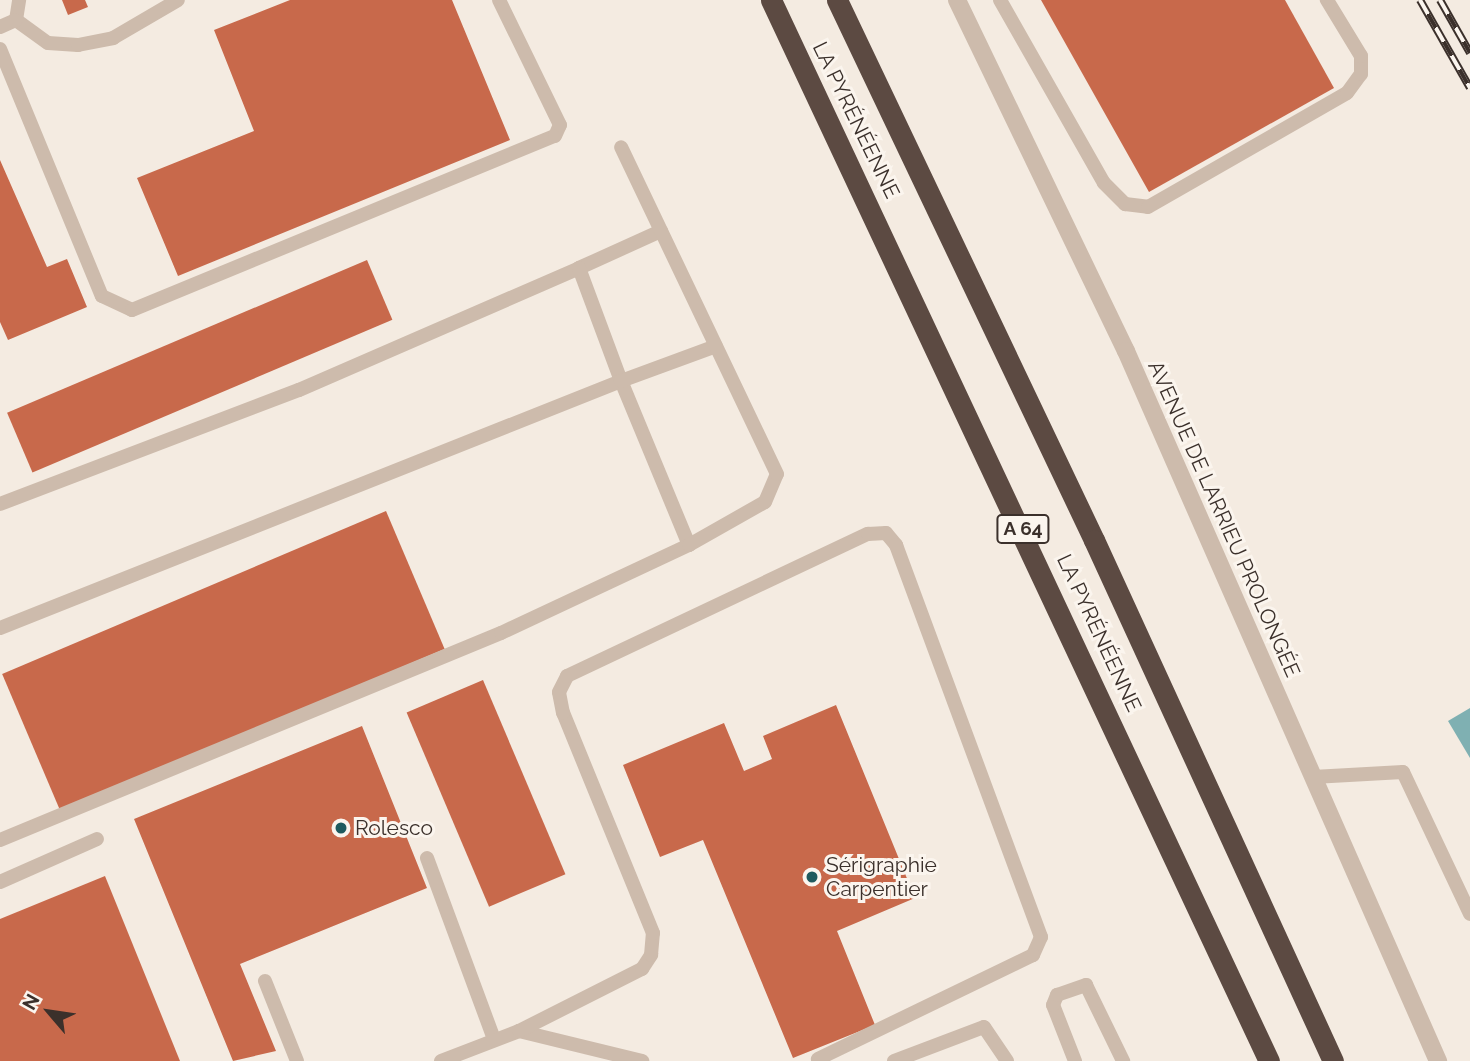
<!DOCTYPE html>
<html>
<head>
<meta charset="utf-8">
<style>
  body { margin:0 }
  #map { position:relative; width:1470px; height:1061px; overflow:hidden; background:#f4ebe1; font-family:Raleway,sans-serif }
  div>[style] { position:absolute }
  .water>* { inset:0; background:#7fb0b2 }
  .building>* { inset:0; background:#c8694b; transform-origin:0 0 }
  .service>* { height:14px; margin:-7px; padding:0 7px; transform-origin:7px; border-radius:7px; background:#cdbbac }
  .minor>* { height:18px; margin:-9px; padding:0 9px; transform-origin:9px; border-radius:9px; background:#cdbbac }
  .motorway>* { height:21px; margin:-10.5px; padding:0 10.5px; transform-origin:10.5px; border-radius:10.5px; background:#5c4a42 }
  .rail>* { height:8px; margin-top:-4px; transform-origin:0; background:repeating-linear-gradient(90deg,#fbf5ee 0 16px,#3b302b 0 32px); box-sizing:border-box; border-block:2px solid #3b302b }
  .dots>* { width:19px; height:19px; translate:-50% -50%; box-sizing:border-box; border:4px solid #fbf5ee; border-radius:50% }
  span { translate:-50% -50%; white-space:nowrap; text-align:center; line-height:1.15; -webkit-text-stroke:6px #fbf5ee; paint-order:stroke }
  .shield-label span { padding:2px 5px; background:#fbf5ee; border:2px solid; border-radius:5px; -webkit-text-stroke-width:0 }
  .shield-label { font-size:19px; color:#3b302b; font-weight:700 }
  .street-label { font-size:21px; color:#3b302b }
  .poi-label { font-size:21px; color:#3b302b }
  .left { translate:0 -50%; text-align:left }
  .north { position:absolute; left:14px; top:977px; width:70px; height:70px; -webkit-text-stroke:5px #fbf5ee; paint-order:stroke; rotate:299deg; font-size:19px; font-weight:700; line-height:28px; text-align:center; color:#3b302b }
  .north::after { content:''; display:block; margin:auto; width:24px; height:32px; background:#3b302b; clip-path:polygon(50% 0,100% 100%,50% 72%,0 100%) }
</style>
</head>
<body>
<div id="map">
  <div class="water">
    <i style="clip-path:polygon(1470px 708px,1470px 758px,1448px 721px)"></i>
  </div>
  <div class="building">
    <i style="clip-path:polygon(62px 0,85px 0,88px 7px,68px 15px)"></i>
    <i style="clip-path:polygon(290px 0,452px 0,510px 140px,178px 276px,137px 178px,254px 131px,214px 30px)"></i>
    <i style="clip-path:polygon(1041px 0,1285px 0,1334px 88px,1149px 192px)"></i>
    <i style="clip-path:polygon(0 160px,47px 267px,67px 259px,87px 307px,8px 340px,0 322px)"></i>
    <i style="left:367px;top:260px;width:65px;height:391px;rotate:67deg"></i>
    <i style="left:386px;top:511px;width:150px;height:417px;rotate:67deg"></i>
    <i style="left:483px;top:680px;width:211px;height:83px;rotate:67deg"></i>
    <i style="clip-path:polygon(836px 705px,915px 898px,837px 931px,875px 1025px,793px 1058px,703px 840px,660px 857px,623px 765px,724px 723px,744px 771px,772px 759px,763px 736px)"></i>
    <i style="clip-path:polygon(362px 726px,427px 888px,240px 964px,276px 1051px,233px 1061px,134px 819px)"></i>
    <i style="clip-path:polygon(105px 876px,180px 1061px,0 1061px,0 919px)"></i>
  </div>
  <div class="service">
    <i style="left:1000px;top:0;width:210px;rotate:60.4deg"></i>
    <i style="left:1104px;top:183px;width:30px;rotate:45deg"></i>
    <i style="left:1125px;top:204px;width:23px;rotate:7deg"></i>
    <i style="left:1148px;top:207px;width:229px;rotate:-29.8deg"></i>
    <i style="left:1347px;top:93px;width:24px;rotate:-54deg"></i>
    <i style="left:1361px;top:74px;width:18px;rotate:-90deg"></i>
    <i style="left:1361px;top:56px;width:66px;rotate:-121.3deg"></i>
    <i style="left:16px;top:20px;width:39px;rotate:36deg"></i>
    <i style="left:48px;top:43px;width:30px;rotate:4deg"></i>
    <i style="left:78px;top:45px;width:36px;rotate:-11deg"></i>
    <i style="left:113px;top:38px;width:75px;rotate:-30.3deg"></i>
    <i style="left:16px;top:20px;width:20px;rotate:-81deg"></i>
    <i style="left:0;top:27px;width:17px;rotate:-24deg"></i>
    <i style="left:0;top:49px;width:267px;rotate:67.6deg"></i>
    <i style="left:102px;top:296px;width:33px;rotate:25deg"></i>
    <i style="left:132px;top:310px;width:457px;rotate:-22.4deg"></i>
    <i style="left:555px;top:136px;width:12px;rotate:-66deg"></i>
    <i style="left:560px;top:125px;width:139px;rotate:-116deg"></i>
    <i style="left:579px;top:268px;width:90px;rotate:-24.3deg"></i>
    <i style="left:0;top:504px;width:320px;rotate:-20.9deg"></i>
    <i style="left:299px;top:390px;width:305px;rotate:-23.5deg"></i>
    <i style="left:579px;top:268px;width:121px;rotate:69.6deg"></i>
    <i style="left:621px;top:381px;width:668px;rotate:158.31deg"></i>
    <i style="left:689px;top:545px;width:178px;rotate:-112.5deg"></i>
    <i style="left:621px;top:381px;width:101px;rotate:-20.2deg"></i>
    <i style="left:1313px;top:777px;width:90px;rotate:-3.2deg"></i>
    <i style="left:1403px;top:772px;width:157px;rotate:64.7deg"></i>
    <i style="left:0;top:840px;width:542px;rotate:-22.45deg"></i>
    <i style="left:501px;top:633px;width:208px;rotate:-25.1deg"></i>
    <i style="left:689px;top:545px;width:87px;rotate:-29.5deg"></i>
    <i style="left:765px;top:502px;width:30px;rotate:-67deg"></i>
    <i style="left:777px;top:474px;width:362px;rotate:-115.5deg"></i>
    <i style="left:427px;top:858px;width:193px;rotate:69.7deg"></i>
    <i style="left:0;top:882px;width:106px;rotate:-23.9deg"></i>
    <i style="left:265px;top:981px;width:86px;rotate:68.2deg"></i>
    <i style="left:519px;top:1031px;width:127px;rotate:13.7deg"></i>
    <i style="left:441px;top:1061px;width:84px;rotate:-21deg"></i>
    <i style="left:519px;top:1031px;width:138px;rotate:-26.8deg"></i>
    <i style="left:642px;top:969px;width:17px;rotate:-57deg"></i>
    <i style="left:651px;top:955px;width:22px;rotate:-85deg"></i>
    <i style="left:653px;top:933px;width:238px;rotate:-112.2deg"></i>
    <i style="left:563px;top:713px;width:21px;rotate:-101deg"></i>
    <i style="left:559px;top:692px;width:18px;rotate:-63deg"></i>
    <i style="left:567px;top:676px;width:333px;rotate:-25.3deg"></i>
    <i style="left:868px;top:534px;width:18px;rotate:-3deg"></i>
    <i style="left:886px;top:533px;width:16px;rotate:50deg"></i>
    <i style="left:896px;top:545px;width:418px;rotate:69.7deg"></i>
    <i style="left:1041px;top:937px;width:20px;rotate:114deg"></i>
    <i style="left:1033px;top:955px;width:239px;rotate:154.2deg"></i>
    <i style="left:894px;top:1061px;width:96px;rotate:-20.7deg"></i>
    <i style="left:984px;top:1027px;width:41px;rotate:55.9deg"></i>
    <i style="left:1075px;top:1061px;width:60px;rotate:-111.4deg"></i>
    <i style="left:1053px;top:1005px;width:11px;rotate:-68deg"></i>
    <i style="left:1057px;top:995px;width:31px;rotate:-19deg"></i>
    <i style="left:1086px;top:985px;width:85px;rotate:64deg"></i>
  </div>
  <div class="minor">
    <i style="left:957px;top:0;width:390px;rotate:64.3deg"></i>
    <i style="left:1126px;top:351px;width:776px;rotate:66.28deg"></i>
  </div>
  <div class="motorway">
    <i style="left:771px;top:0;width:1172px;rotate:64.86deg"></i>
    <i style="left:837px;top:0;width:598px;rotate:64.55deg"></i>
    <i style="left:1094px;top:540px;width:573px;rotate:65.36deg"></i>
  </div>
  <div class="rail">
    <i style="left:1420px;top:0;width:101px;rotate:60.4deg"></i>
    <i style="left:1440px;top:0;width:61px;rotate:60.5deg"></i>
  </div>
  <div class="dots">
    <i style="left:341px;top:828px;background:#1f5a5e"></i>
    <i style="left:812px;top:877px;background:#1f5a5e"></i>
  </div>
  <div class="shield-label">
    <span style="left:1023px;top:529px">A 64</span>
  </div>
  <div class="street-label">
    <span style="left:856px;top:120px;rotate:64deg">LA PYRÉNÉENNE</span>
    <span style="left:1224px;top:519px;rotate:66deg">AVENUE DE LARRIEU PROLONGÉE</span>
    <span style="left:1099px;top:633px;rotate:65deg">LA PYRÉNÉENNE</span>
  </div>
  <div class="poi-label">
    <span class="left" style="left:355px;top:828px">Rolesco</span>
    <span class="left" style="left:826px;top:877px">Sérigraphie<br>Carpentier</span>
  </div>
  <div class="north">N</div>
</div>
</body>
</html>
